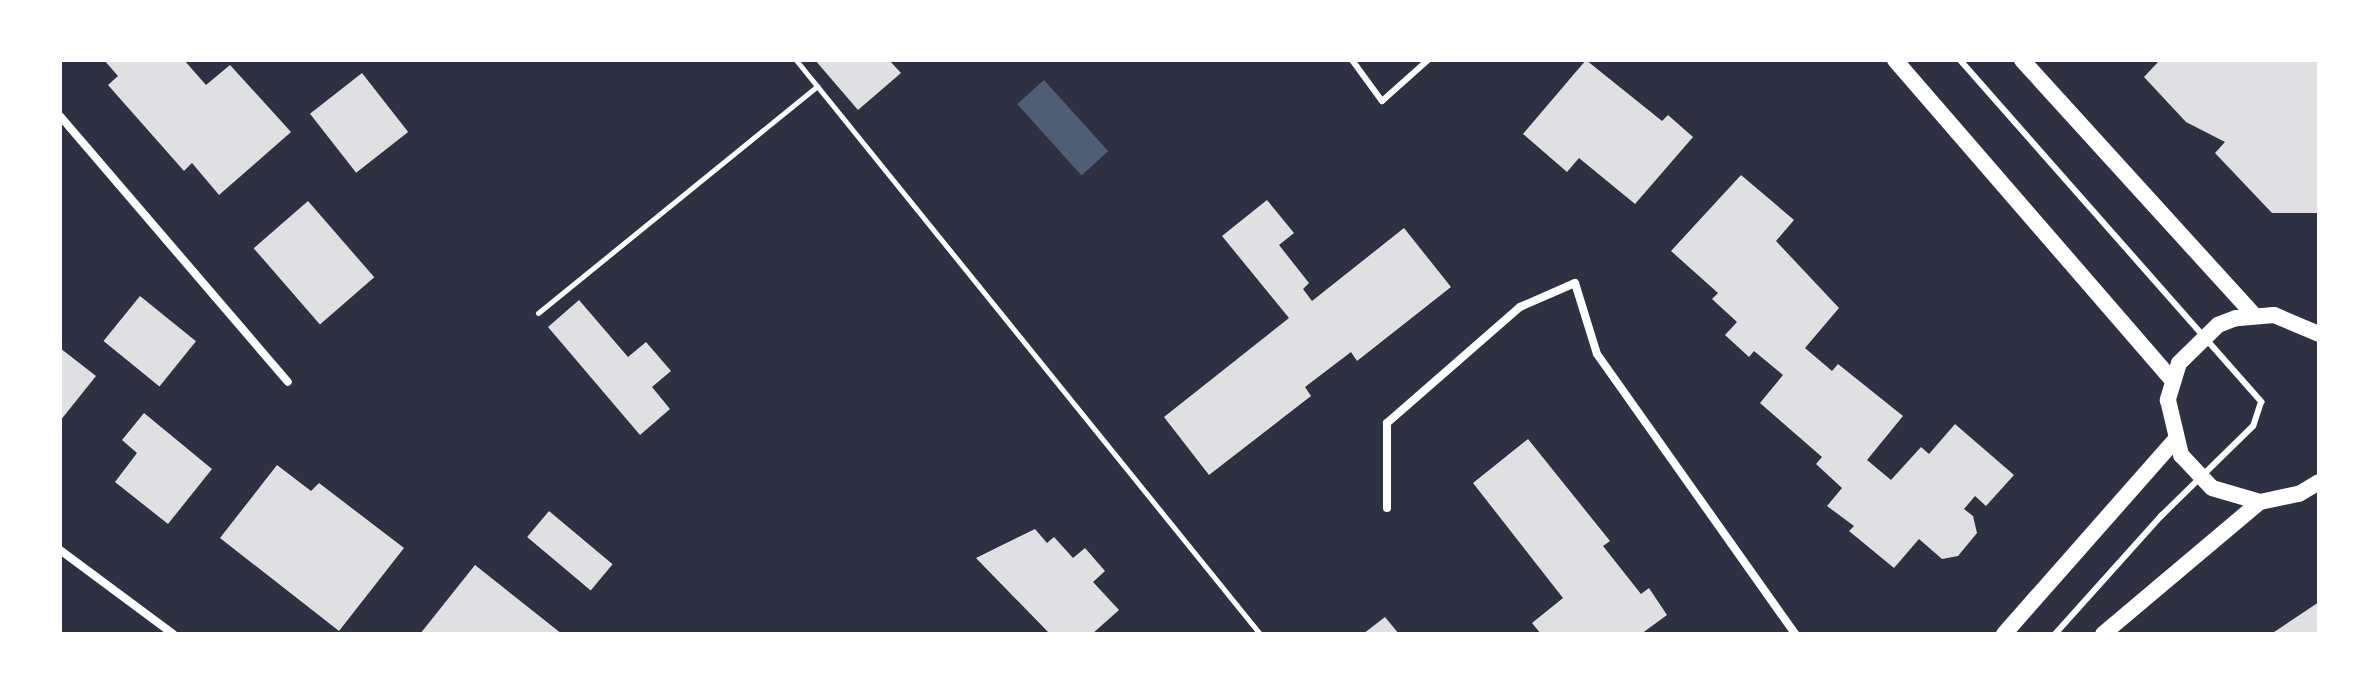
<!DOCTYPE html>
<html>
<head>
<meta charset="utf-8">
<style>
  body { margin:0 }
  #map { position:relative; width:2379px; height:694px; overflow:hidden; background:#2d3142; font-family:Quicksand,sans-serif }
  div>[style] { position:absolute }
  .water>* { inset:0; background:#4f5d75; transform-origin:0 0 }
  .building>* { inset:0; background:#e0e0e3; transform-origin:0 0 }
  .path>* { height:5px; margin:-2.5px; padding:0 2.5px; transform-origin:2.5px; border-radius:2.5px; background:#fff }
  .service>* { height:6px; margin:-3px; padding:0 3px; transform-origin:3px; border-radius:3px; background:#fff }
  .minor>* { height:8px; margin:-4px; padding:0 4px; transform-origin:4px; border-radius:4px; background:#fff }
  .secondary>* { height:16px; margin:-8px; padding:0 8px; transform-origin:8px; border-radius:8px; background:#fff }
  span { translate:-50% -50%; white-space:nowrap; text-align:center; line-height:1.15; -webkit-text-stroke:6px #fff; paint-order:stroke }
  .frame { position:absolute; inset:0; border:62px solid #fff; pointer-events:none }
</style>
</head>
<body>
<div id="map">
  <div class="water">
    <i style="left:1044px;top:80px;width:96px;height:36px;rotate:48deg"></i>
  </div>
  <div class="building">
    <i style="clip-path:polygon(104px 60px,184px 60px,206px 85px,230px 65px,291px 132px,219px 195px,192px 163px,184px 171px,108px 85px,118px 76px)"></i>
    <i style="clip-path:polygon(815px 60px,889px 60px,901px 73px,858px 110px)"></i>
    <i style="clip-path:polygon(1586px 60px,1662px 121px,1668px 115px,1693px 137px,1635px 204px,1579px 158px,1567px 172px,1523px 134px)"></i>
    <i style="clip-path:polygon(2160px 60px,2319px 60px,2319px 213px,2272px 213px,2215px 153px,2225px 142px,2186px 122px,2144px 77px)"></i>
    <i style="left:362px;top:73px;width:75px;height:66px;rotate:52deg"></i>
    <i style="clip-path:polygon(1741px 175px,1794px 220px,1776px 241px,1839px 308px,1805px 348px,1832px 371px,1838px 364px,1903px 416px,1867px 460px,1891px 480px,1921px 447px,1929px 454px,1955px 424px,2014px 475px,1986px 506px,1975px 496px,1964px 509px,1973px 516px,1977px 533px,1958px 556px,1942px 559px,1919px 539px,1894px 568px,1849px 531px,1854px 526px,1827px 506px,1842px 488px,1816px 464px,1822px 457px,1760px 403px,1783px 375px,1754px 351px,1749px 357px,1725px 335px,1737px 322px,1712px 299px,1718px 293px,1671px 251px)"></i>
    <i style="clip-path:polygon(1267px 200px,1294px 233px,1279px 245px,1309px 283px,1303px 289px,1312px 301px,1404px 228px,1451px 287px,1357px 361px,1351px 352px,1305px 387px,1311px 396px,1209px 475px,1164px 417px,1289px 318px,1222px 236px)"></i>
    <i style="left:308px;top:201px;width:101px;height:72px;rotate:49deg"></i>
    <i style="left:140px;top:296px;width:72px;height:58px;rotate:39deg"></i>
    <i style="clip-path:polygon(579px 300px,628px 357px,646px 342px,671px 371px,652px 387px,670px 409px,640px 435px,548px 327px)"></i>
    <i style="clip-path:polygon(60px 348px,96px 376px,60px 421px)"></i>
    <i style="clip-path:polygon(144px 413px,212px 469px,168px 524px,115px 482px,137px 453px,122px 440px)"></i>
    <i style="clip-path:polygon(1528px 439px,1610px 541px,1603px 546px,1641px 594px,1649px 588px,1667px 615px,1641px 634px,1541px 634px,1532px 623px,1563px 598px,1473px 483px)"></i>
    <i style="clip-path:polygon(277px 465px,311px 491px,319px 483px,404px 548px,339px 631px,220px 538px)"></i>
    <i style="left:549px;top:511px;width:83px;height:34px;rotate:40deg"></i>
    <i style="clip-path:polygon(1035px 529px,1047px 543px,1054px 537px,1073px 558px,1085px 548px,1105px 571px,1093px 582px,1119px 610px,1092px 634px,1050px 634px,976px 558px)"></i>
    <i style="clip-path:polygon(475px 565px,562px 634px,420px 634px)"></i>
    <i style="clip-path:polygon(2319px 602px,2319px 634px,2271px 634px)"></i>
    <i style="clip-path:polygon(1385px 617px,1399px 634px,1363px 634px)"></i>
  </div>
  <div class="path">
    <i style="left:796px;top:60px;width:738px;rotate:51.05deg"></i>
    <i style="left:538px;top:313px;width:360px;rotate:-39.1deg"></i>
  </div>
  <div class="service">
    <i style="left:1352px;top:60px;width:51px;rotate:53.8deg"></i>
    <i style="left:1382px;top:101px;width:62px;rotate:-41.7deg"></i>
    <i style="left:1960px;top:60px;width:456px;rotate:48.6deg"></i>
    <i style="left:2261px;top:402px;width:25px;rotate:108deg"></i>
    <i style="left:2253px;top:426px;width:129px;rotate:135.6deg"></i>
    <i style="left:2161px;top:516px;width:159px;rotate:131.9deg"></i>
  </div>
  <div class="minor">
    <i style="left:60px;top:116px;width:350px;rotate:49.4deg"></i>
    <i style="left:1387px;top:508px;width:85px;rotate:-90deg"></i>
    <i style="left:1387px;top:423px;width:176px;rotate:-41.1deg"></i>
    <i style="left:1520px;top:307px;width:60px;rotate:-23.6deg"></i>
    <i style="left:1575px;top:283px;width:74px;rotate:72.8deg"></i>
    <i style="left:1597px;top:354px;width:343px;rotate:54.7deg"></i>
    <i style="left:60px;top:550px;width:141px;rotate:36.6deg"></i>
  </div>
  <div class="secondary">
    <i style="left:1895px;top:60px;width:423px;rotate:49.1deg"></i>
    <i style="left:2022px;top:60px;width:345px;rotate:47.7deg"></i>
    <i style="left:2319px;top:334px;width:49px;rotate:-157.1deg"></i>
    <i style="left:2274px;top:315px;width:38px;rotate:175deg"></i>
    <i style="left:2236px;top:318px;width:19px;rotate:159deg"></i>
    <i style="left:2218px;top:325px;width:54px;rotate:135.7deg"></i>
    <i style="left:2179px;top:363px;width:39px;rotate:107deg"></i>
    <i style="left:2168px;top:400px;width:57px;rotate:76.7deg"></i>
    <i style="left:2181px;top:455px;width:45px;rotate:46.8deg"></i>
    <i style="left:2212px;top:488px;width:50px;rotate:16.3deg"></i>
    <i style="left:2260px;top:502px;width:40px;rotate:-12deg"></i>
    <i style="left:2299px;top:494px;width:23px;rotate:-31deg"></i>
    <i style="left:2004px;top:634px;width:257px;rotate:-48.6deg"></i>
    <i style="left:2103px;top:634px;width:205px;rotate:-40.1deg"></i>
  </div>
  <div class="frame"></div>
</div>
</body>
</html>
